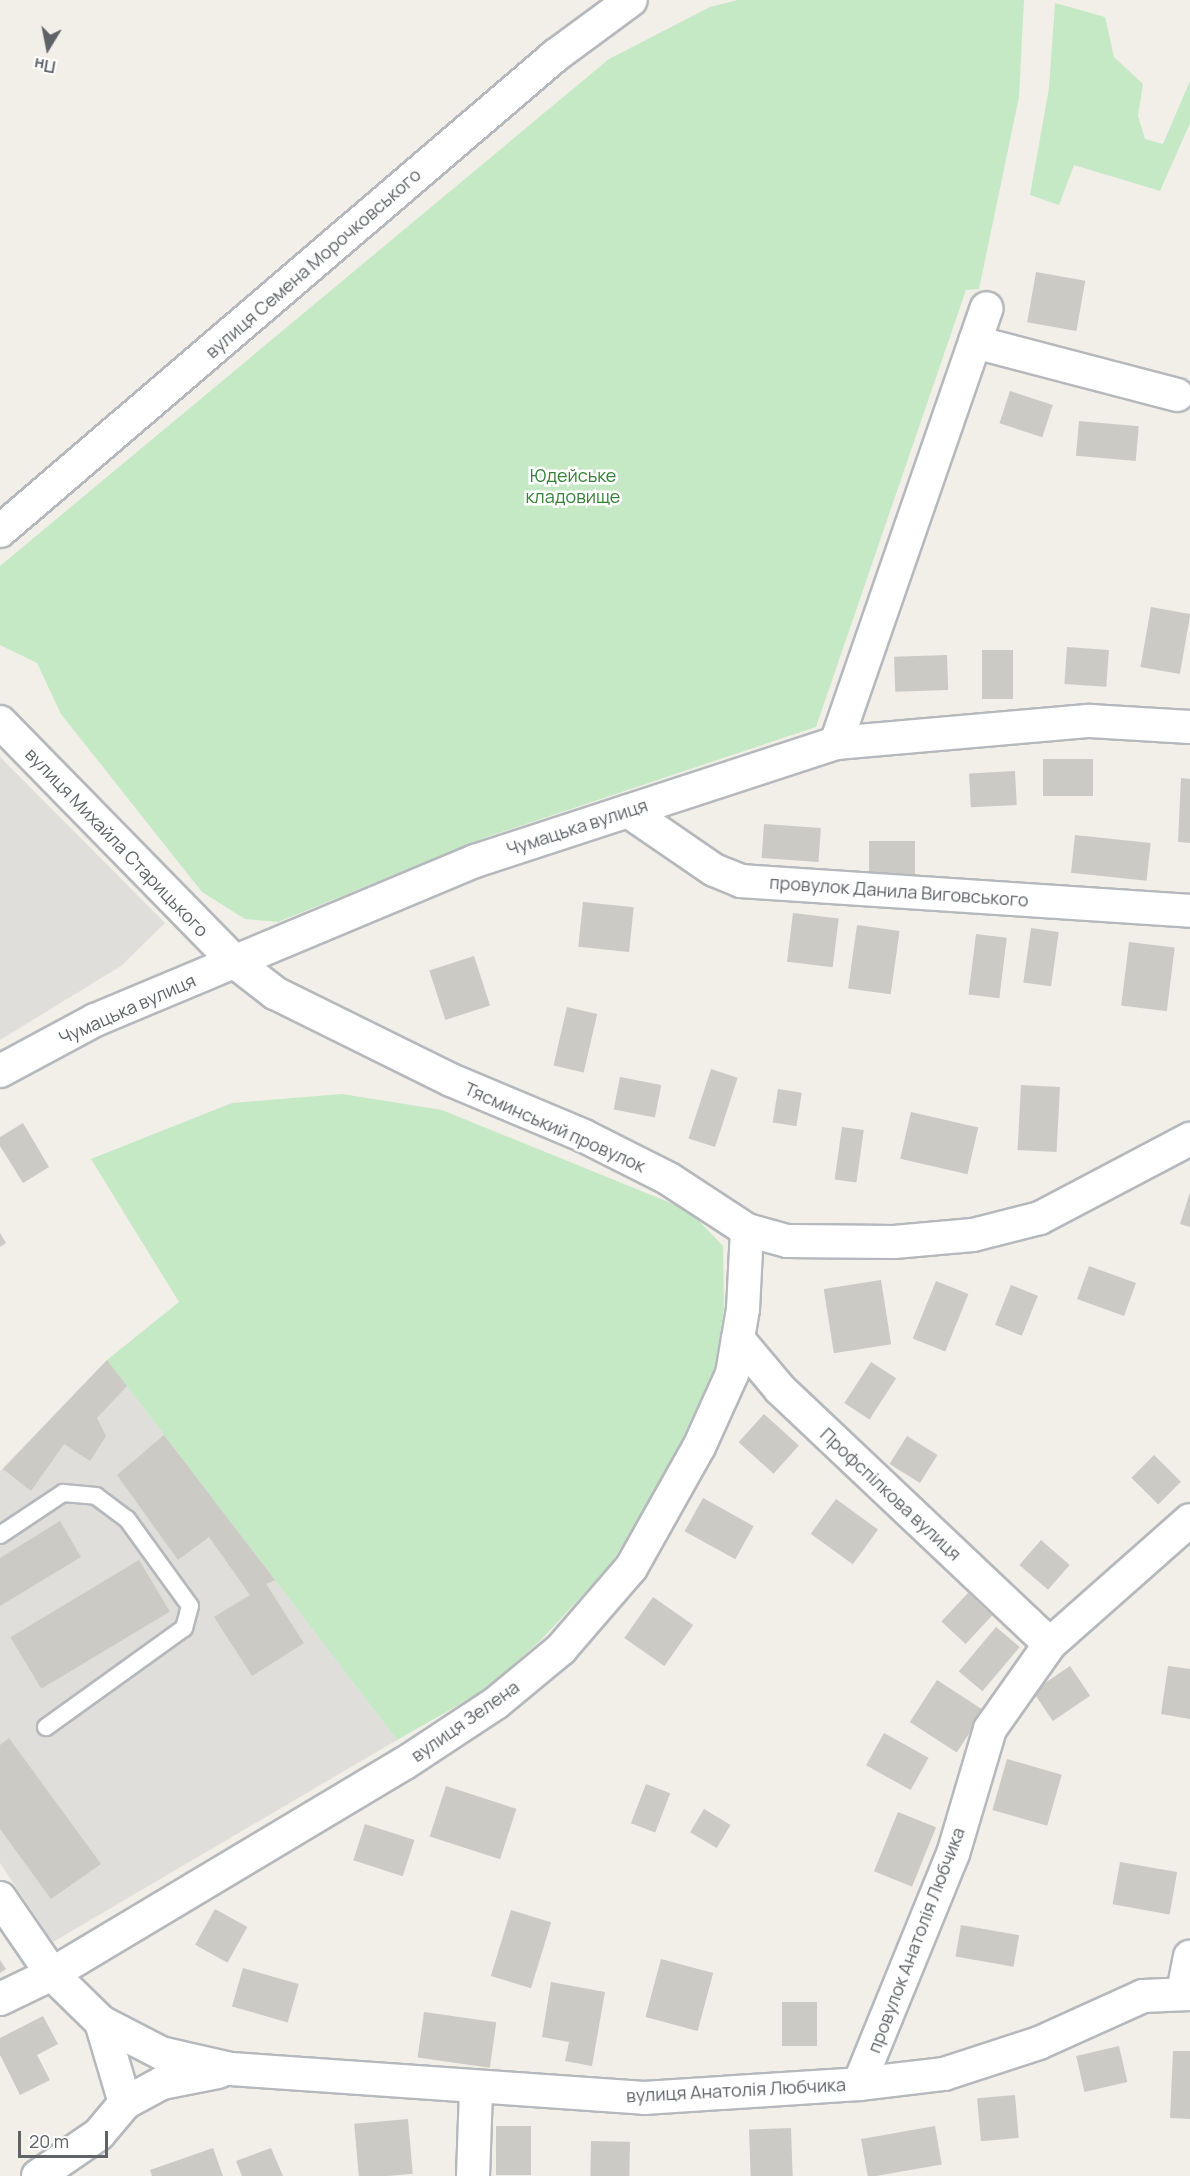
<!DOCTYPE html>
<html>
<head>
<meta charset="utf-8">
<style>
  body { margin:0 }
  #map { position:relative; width:1190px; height:2176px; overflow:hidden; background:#f1efe8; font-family:Manrope,sans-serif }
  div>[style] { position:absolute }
  .industrial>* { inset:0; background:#e0deda }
  .green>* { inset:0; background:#c5e8c5 }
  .building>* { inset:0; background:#cccac5; transform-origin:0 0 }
  .roads { filter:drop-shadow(2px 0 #b5b8bc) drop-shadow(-2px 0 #b5b8bc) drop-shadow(0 2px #b5b8bc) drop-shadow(0 -2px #b5b8bc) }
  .lane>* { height:16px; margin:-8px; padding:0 8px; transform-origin:8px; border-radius:8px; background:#fff }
  .street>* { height:32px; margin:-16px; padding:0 16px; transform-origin:16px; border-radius:16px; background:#fff }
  span { translate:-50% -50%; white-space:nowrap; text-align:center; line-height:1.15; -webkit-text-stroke:5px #fff; paint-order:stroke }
  .street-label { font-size:18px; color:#5f6368 }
  .park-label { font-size:18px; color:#348238 }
  .north { position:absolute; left:18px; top:18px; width:60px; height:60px; -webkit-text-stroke:4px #fff; paint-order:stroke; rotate:190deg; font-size:16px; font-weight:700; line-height:24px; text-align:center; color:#5f6368 }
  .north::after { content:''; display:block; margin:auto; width:21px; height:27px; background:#5f6368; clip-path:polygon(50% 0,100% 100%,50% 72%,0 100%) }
  .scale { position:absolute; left:18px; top:2131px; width:90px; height:27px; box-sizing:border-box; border:3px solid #5f6368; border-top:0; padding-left:8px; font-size:18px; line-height:21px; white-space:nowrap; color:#5f6368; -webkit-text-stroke:4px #fff; paint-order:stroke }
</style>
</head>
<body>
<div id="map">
  <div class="industrial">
    <i style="clip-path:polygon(0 757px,165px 923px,121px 966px,0 1040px)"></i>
    <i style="clip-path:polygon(107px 1360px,397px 1740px,53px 1942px,0 1863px,0 1471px)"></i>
  </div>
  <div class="green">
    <i style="clip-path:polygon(738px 0,1024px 0,1019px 97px,979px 289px,966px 290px,816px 727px,487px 837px,278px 922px,245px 919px,202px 892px,61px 714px,37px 663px,0 645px,0 566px,609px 59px,710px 7px)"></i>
    <i style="clip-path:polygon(1055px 3px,1105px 17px,1114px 57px,1143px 84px,1138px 116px,1145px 139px,1163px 144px,1190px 81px,1190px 123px,1160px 191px,1074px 165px,1059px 205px,1030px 195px,1049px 88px)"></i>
    <i style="clip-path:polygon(342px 1094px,442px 1110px,688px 1210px,723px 1246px,724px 1308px,715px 1368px,664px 1477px,610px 1565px,542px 1639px,483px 1691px,397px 1740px,107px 1360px,179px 1302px,91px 1159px,232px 1103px)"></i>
  </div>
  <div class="building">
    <i style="left:1036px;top:272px;width:50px;height:51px;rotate:10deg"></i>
    <i style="left:1010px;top:391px;width:45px;height:34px;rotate:18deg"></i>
    <i style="left:1079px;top:421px;width:60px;height:35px;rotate:5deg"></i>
    <i style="left:1151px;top:607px;width:40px;height:61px;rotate:10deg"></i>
    <i style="left:1067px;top:647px;width:42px;height:37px;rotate:4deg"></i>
    <i style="left:982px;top:650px;width:31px;height:49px"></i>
    <i style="left:947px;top:655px;width:35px;height:53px;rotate:88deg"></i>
    <i style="left:1043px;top:759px;width:50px;height:37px"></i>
    <i style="left:1015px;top:771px;width:34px;height:46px;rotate:87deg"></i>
    <i style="clip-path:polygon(1181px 778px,1190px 779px,1190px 843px,1178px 842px)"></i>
    <i style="left:764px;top:824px;width:57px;height:34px;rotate:4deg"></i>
    <i style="left:1075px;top:835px;width:76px;height:38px;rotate:6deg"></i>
    <i style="left:869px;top:841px;width:46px;height:34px"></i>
    <i style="left:583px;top:902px;width:51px;height:45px;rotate:6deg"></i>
    <i style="left:793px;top:913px;width:46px;height:49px;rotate:7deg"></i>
    <i style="left:857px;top:925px;width:43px;height:64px;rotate:8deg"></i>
    <i style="left:1031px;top:928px;width:28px;height:55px;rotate:8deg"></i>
    <i style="left:976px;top:934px;width:31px;height:61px;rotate:7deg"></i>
    <i style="left:1129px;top:942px;width:46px;height:64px;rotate:7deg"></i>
    <i style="left:474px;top:956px;width:52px;height:47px;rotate:72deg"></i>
    <i style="left:567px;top:1007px;width:31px;height:60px;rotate:13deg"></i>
    <i style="left:711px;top:1069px;width:28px;height:73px;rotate:18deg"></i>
    <i style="left:620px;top:1077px;width:42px;height:33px;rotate:11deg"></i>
    <i style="left:1021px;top:1085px;width:39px;height:65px;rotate:3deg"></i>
    <i style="left:778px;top:1089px;width:24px;height:34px;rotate:9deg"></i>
    <i style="left:911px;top:1112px;width:69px;height:48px;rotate:13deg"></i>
    <i style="clip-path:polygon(23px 1123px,49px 1167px,23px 1183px,0 1146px,0 1137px)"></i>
    <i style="left:842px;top:1127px;width:22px;height:53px;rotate:8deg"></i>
    <i style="clip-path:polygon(1190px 1192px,1190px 1227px,1180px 1224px)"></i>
    <i style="clip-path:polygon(0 1233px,6px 1243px,0 1247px)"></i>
    <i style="left:1089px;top:1266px;width:50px;height:35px;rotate:20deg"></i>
    <i style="left:881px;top:1280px;width:65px;height:58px;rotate:81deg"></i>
    <i style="left:936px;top:1281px;width:35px;height:62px;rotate:22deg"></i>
    <i style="left:1011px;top:1285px;width:29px;height:43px;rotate:22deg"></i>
    <i style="clip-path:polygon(107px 1360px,127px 1386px,97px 1418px,106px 1436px,90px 1461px,64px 1444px,31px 1491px,3px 1469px)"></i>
    <i style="left:871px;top:1362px;width:30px;height:49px;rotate:33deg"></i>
    <i style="left:764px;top:1414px;width:47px;height:38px;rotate:42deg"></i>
    <i style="clip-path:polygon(164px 1435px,275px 1580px,266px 1584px,304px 1643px,252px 1676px,214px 1617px,250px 1595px,209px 1537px,178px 1560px,117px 1475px)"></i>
    <i style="left:907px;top:1436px;width:36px;height:33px;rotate:32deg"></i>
    <i style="left:1154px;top:1455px;width:38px;height:32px;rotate:45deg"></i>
    <i style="left:703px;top:1498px;width:58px;height:38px;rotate:29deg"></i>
    <i style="left:836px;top:1499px;width:52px;height:43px;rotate:36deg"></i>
    <i style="clip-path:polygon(60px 1521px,81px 1557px,0 1606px,0 1558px)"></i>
    <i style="left:1041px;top:1540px;width:38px;height:33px;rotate:41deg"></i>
    <i style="left:139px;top:1560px;width:60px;height:150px;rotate:59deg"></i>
    <i style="left:968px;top:1593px;width:33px;height:39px;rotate:43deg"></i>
    <i style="left:653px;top:1597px;width:49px;height:50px;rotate:35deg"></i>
    <i style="left:996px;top:1627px;width:31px;height:58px;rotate:40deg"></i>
    <i style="left:1070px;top:1666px;width:36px;height:45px;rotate:56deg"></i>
    <i style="clip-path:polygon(1168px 1666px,1190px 1669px,1190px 1719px,1161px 1714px)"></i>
    <i style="left:937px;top:1680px;width:56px;height:50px;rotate:33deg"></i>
    <i style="left:884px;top:1733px;width:51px;height:37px;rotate:29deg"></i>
    <i style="clip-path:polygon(9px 1738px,101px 1864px,51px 1899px,0 1829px,0 1745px)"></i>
    <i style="left:1007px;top:1759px;width:57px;height:53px;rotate:16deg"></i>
    <i style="left:646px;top:1784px;width:26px;height:42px;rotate:21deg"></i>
    <i style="left:446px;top:1786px;width:74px;height:53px;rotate:18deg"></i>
    <i style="left:704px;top:1809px;width:31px;height:27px;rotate:31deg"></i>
    <i style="left:898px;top:1812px;width:41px;height:64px;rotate:22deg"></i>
    <i style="left:365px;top:1824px;width:52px;height:38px;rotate:18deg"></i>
    <i style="left:1120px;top:1862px;width:58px;height:43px;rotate:10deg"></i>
    <i style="left:215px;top:1909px;width:37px;height:41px;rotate:29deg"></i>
    <i style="left:511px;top:1910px;width:42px;height:69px;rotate:17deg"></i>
    <i style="left:961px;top:1925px;width:59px;height:32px;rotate:10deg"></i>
    <i style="left:661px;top:1959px;width:54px;height:60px;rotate:15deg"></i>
    <i style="clip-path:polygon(0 1960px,6px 1969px,0 1973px)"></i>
    <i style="left:243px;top:1968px;width:58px;height:40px;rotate:16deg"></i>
    <i style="clip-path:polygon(551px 1982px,605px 1992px,592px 2066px,565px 2061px,569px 2042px,542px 2037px)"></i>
    <i style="left:782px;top:2002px;width:35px;height:44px"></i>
    <i style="left:424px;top:2012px;width:73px;height:46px;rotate:8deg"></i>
    <i style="clip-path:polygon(43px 2016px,58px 2044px,37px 2055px,50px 2080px,20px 2095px,0 2055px,0 2038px)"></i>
    <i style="left:1119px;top:2046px;width:37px;height:44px;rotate:77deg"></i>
    <i style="clip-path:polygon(1173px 2051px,1190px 2051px,1190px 2119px,1170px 2118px)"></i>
    <i style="left:1015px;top:2095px;width:43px;height:38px;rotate:85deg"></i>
    <i style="left:408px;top:2119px;width:55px;height:54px;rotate:85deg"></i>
    <i style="left:496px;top:2126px;width:35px;height:49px"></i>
    <i style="left:935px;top:2126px;width:39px;height:75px;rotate:80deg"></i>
    <i style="left:791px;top:2128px;width:48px;height:42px;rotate:88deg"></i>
    <i style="left:591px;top:2141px;width:39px;height:35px;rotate:1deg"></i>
    <i style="clip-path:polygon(213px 2148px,223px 2176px,152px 2176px,150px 2170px)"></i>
    <i style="clip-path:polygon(271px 2148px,283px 2176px,242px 2176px,236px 2161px)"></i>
  </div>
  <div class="roads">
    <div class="lane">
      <i style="left:0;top:1535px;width:76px;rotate:-33.7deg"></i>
      <i style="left:63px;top:1493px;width:33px;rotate:5deg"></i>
      <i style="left:96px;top:1496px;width:39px;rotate:37deg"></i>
      <i style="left:127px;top:1519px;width:107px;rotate:54.1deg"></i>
      <i style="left:190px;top:1606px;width:23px;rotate:105deg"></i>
      <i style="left:184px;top:1628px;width:170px;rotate:144.3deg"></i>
    </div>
    <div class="street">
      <i style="left:975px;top:342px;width:209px;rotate:14.7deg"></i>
      <i style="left:0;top:531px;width:731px;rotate:-40.56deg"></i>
      <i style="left:555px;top:56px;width:94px;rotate:-36.4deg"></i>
      <i style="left:0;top:722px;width:336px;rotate:45.6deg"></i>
      <i style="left:235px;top:962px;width:51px;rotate:37.8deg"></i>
      <i style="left:275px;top:993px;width:196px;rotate:26.3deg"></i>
      <i style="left:451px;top:1080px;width:144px;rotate:22.8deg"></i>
      <i style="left:584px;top:1136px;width:95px;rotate:26.8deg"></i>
      <i style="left:669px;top:1179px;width:93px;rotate:33.2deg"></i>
      <i style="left:747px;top:1230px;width:41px;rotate:15.4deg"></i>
      <i style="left:787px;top:1241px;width:107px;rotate:0.5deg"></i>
      <i style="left:894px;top:1242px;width:79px;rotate:-5.1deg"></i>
      <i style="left:973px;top:1235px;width:69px;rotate:-14.2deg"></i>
      <i style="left:1040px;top:1218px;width:170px;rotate:-27.8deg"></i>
      <i style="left:836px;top:743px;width:460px;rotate:-70.9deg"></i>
      <i style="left:628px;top:811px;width:104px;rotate:34.5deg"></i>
      <i style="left:714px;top:870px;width:29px;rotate:22deg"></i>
      <i style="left:741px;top:881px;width:450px;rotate:3.8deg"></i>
      <i style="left:0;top:1071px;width:108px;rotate:-28.2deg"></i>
      <i style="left:95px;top:1020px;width:412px;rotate:-22.7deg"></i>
      <i style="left:475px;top:861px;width:380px;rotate:-18.1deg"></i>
      <i style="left:836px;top:743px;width:255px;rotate:-5deg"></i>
      <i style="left:1090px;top:721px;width:100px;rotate:3.4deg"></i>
      <i style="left:738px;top:1339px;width:65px;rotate:50deg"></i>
      <i style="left:780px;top:1389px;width:371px;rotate:43.4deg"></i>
      <i style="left:0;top:1898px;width:92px;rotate:55.6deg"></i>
      <i style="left:52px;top:1974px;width:411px;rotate:-30.9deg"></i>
      <i style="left:405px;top:1763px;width:109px;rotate:-33.4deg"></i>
      <i style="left:496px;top:1703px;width:85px;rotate:-39.7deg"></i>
      <i style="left:561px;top:1649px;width:107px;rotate:-49.2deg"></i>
      <i style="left:631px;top:1568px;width:139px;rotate:-60.7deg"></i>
      <i style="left:699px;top:1447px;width:80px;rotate:-65.7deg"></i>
      <i style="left:732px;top:1374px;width:66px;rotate:-80.4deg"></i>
      <i style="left:743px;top:1309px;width:79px;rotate:-87.1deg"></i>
      <i style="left:1183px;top:1992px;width:36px;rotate:-79deg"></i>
      <i style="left:0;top:1999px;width:58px;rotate:-25.7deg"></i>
      <i style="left:52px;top:1974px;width:69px;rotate:44.4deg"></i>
      <i style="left:101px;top:2022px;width:68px;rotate:27.3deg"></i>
      <i style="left:161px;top:2053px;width:72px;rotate:12.9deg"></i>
      <i style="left:231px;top:2069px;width:414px;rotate:4deg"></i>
      <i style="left:644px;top:2098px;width:215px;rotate:-3.7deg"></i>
      <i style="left:859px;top:2084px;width:86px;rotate:-6.7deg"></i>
      <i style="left:944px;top:2074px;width:100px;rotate:-18.1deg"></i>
      <i style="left:1039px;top:2043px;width:114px;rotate:-24.3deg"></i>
      <i style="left:1143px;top:1996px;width:47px;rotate:-2.4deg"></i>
      <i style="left:101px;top:2022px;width:84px;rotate:73.5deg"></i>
      <i style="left:859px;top:2084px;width:248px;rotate:-67.8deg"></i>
      <i style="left:953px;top:1854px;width:130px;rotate:-73.5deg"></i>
      <i style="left:990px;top:1729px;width:104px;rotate:-54.8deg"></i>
      <i style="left:1050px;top:1644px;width:187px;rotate:-41.5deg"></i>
      <i style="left:38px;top:2176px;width:74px;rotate:-34.5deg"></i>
      <i style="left:99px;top:2134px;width:40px;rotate:-50deg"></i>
      <i style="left:125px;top:2103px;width:42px;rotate:-28.4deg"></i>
      <i style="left:162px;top:2083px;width:57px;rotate:-11.1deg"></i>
      <i style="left:473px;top:2176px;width:88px;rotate:-88deg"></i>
    </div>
  </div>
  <div class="street-label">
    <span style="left:313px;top:263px;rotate:-41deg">вулиця Семена Морочковського</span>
    <span style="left:577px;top:827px;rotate:-18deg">Чумацька вулиця</span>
    <span style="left:117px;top:842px;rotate:46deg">вулиця Михайла Старицького</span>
    <span style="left:899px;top:891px;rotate:4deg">провулок Данила Виговського</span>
    <span style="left:127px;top:1009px;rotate:-24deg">Чумацька вулиця</span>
    <span style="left:555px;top:1127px;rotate:24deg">Тясминський провулок</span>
    <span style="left:891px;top:1494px;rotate:43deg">Профспілкова вулиця</span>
    <span style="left:465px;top:1721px;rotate:-35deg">вулиця Зелена</span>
    <span style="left:916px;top:1940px;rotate:-69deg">провулок Анатолія Любчика</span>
    <span style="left:736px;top:2090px;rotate:-3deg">вулиця Анатолія Любчика</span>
  </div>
  <div class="park-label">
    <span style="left:573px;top:486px">Юдейське<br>кладовище</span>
  </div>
  <div class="north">Пн</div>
  <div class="scale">20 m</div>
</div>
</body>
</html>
